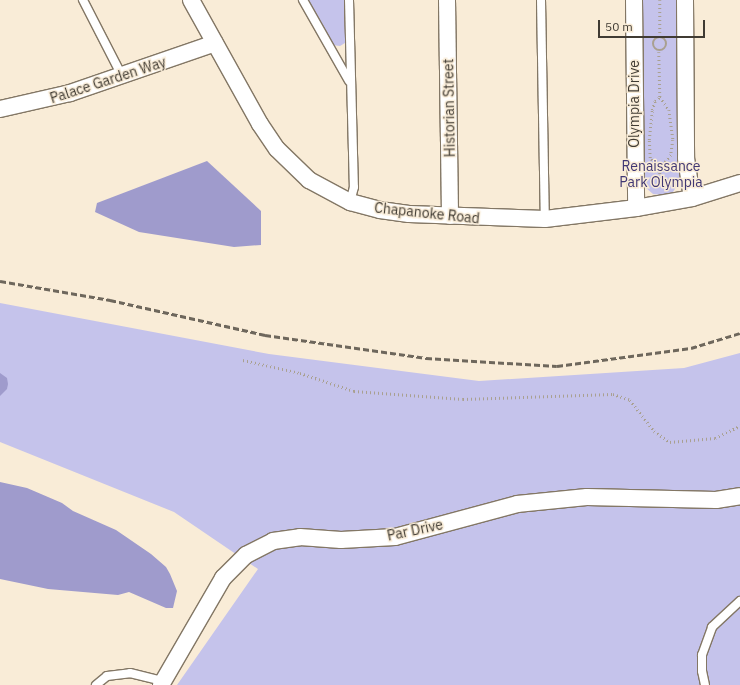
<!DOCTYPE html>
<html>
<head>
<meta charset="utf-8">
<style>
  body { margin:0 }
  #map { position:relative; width:740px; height:685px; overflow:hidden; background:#f9ecd7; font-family:"IBM Plex Sans",sans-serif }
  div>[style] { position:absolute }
  .green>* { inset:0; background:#c5c3eb }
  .water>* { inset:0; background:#9f9bcc }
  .path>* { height:2.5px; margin-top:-1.25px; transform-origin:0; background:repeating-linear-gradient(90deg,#a9a090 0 1px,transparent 0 4px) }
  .path>.ring { margin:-1.25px; padding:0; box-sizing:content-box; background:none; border:2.5px solid #a9a090; border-radius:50% }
  .roads { filter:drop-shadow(1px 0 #837765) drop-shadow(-1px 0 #837765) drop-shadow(0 1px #837765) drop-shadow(0 -1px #837765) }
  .service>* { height:8px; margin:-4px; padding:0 4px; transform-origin:4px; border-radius:4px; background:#fff }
  .minor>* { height:16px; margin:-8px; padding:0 8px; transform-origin:8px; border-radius:8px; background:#fff }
  .rail>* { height:3px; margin-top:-1.5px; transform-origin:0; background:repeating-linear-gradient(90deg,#6e675c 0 6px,transparent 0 9px) }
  span { translate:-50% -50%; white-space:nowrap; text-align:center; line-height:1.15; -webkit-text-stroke:3px #f9ecd7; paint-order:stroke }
  .street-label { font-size:14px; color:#403b33 }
  .park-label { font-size:14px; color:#403774 }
  .scale { position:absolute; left:598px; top:20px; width:107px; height:18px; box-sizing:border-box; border:2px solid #403b33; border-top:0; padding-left:5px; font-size:12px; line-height:14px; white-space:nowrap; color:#403b33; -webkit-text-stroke:3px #f9ecd7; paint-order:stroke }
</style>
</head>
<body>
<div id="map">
  <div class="green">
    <i style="clip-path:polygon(306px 0,346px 0,345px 43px,340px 46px,332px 45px)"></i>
    <i style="clip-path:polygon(640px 0,678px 0,681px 179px,673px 192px,662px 195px,653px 194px,646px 188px,642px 179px)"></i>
    <i style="clip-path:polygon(0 303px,269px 354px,479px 381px,684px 368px,740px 353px,740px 685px,177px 685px,258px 569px,174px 512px,0 442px)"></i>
  </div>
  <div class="water">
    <i style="clip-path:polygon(207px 161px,261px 211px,261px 245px,234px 247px,139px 232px,95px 212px,97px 203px)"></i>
    <i style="clip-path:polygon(0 373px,7px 378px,8px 384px,7px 389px,0 396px)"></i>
    <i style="clip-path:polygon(0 482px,27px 488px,62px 503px,73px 511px,116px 530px,151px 554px,166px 567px,170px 574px,177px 591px,173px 608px,166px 608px,129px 592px,118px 595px,48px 589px,0 579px)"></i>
  </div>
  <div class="path">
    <i style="left:660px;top:0;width:37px;rotate:90deg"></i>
    <i class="ring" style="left:653px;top:37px;width:11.5px;height:11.5px"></i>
    <i style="left:659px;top:52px;width:45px;rotate:88.7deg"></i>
    <i style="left:660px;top:97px;width:16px;rotate:55deg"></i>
    <i style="left:669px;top:110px;width:30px;rotate:82deg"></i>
    <i style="left:673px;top:140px;width:15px;rotate:98deg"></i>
    <i style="left:671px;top:155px;width:18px;rotate:128deg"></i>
    <i style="left:660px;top:169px;width:15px;rotate:-132deg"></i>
    <i style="left:650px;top:158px;width:18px;rotate:-93deg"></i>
    <i style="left:649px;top:140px;width:30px;rotate:-84deg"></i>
    <i style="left:652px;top:110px;width:9px;rotate:-72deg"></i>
    <i style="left:655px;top:101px;width:6px;rotate:-39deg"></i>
    <i style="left:660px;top:169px;width:10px;rotate:90deg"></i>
    <i style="left:243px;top:360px;width:58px;rotate:12.8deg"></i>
    <i style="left:300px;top:373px;width:57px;rotate:18.4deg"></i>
    <i style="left:354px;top:391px;width:109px;rotate:4.2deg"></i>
    <i style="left:463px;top:399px;width:150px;rotate:-1.9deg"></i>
    <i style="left:613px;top:394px;width:18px;rotate:19deg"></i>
    <i style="left:630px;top:400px;width:39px;rotate:52deg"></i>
    <i style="left:654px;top:431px;width:19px;rotate:35deg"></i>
    <i style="left:670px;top:442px;width:45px;rotate:-5.1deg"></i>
    <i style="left:715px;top:438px;width:28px;rotate:-26deg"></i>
  </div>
  <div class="roads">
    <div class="service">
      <i style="left:83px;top:0;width:85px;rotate:62.8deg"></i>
      <i style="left:303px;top:0;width:93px;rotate:60.4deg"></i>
      <i style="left:349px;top:0;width:187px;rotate:88.5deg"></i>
      <i style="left:354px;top:187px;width:16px;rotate:105deg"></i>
      <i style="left:541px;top:0;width:219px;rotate:89deg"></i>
      <i style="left:96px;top:685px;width:14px;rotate:-39deg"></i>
      <i style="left:107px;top:676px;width:23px;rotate:-7deg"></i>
      <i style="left:130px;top:673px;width:34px;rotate:14deg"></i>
      <i style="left:705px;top:685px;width:14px;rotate:-102deg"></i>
      <i style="left:702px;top:671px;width:16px;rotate:-90deg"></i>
      <i style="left:702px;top:655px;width:30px;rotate:-70deg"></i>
      <i style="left:712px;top:627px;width:38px;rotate:-43deg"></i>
    </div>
    <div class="minor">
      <i style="left:191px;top:0;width:142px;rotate:60.9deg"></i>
      <i style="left:260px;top:124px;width:30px;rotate:56deg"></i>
      <i style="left:277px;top:149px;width:45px;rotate:44.1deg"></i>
      <i style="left:309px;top:180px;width:47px;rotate:28.2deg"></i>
      <i style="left:350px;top:202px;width:31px;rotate:15deg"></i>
      <i style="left:380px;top:210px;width:29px;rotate:8deg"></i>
      <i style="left:409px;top:214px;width:136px;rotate:2.1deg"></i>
      <i style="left:545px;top:219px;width:92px;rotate:-6.9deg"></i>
      <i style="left:636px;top:208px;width:57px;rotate:-10.1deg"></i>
      <i style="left:692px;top:198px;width:50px;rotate:-17.4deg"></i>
      <i style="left:447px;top:0;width:216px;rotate:89.2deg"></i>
      <i style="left:634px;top:0;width:208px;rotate:89.4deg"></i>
      <i style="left:685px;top:0;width:158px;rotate:89.6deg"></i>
      <i style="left:686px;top:158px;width:40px;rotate:81.5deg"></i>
      <i style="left:0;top:109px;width:72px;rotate:-12.9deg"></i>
      <i style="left:70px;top:93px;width:153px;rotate:-19deg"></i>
      <i style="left:161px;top:685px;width:124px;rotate:-59.9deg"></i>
      <i style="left:223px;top:578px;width:33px;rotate:-45deg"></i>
      <i style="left:246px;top:555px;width:30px;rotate:-27deg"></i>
      <i style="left:273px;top:541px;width:27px;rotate:-8deg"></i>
      <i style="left:300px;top:537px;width:41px;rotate:4.2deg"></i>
      <i style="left:341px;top:540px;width:54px;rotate:-3.2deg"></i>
      <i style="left:395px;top:537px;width:126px;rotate:-15.1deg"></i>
      <i style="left:517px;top:504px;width:70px;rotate:-5.7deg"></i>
      <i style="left:587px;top:497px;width:129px;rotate:1.3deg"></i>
      <i style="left:716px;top:500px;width:24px;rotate:-9deg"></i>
    </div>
  </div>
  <div class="rail">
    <i style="left:0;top:281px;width:112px;rotate:9.8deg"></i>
    <i style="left:110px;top:300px;width:159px;rotate:12.7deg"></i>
    <i style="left:265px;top:335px;width:163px;rotate:8.1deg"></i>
    <i style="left:426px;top:358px;width:131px;rotate:3.5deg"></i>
    <i style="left:557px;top:366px;width:135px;rotate:-7.7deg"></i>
    <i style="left:691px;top:348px;width:51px;rotate:-17deg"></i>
  </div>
  <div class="street-label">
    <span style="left:108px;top:80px;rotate:-18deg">Palace Garden Way</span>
    <span style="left:634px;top:104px;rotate:-90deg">Olympia Drive</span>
    <span style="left:449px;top:108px;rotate:-91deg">Historian Street</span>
    <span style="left:427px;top:213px;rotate:6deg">Chapanoke Road</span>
    <span style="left:415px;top:530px;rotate:-12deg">Par Drive</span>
  </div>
  <div class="park-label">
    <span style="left:661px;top:174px">Renaissance<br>Park Olympia</span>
  </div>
  <div class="scale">50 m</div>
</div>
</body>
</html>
